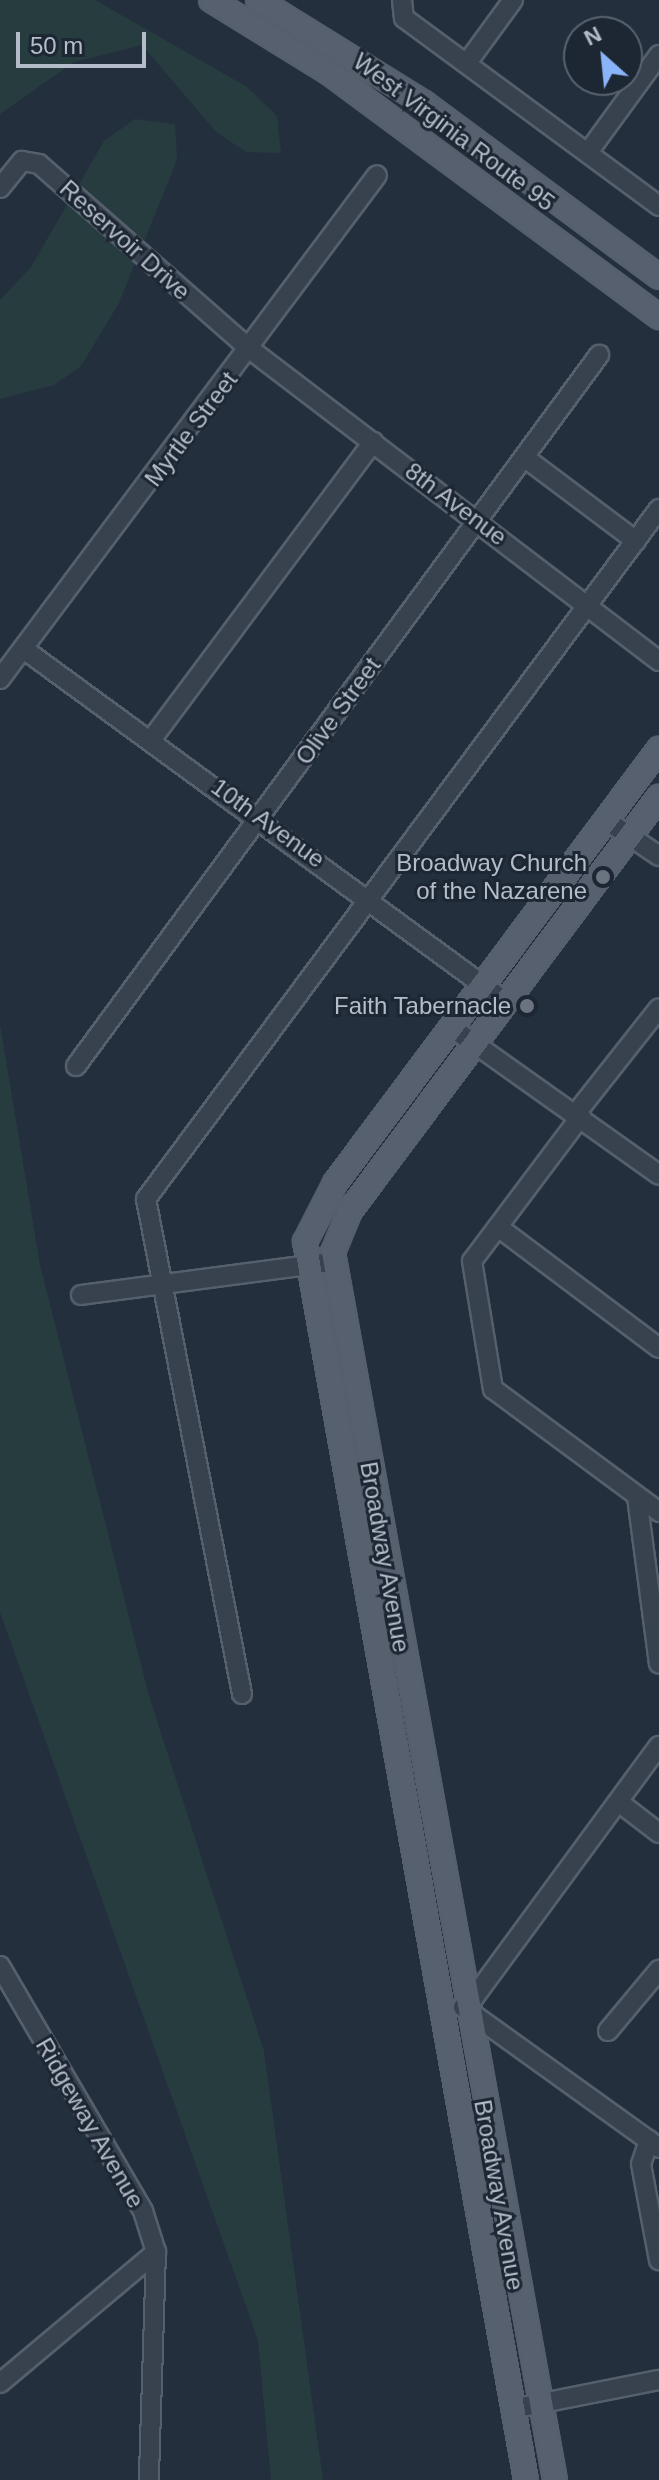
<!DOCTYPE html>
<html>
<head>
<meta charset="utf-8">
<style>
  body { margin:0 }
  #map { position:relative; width:659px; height:2480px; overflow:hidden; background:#242f3e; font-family:Helvetica,sans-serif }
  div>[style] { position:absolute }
  .green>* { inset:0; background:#263c3f }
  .roads { filter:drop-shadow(2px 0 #565f6c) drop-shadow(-2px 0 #565f6c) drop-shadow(0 2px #565f6c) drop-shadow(0 -2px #565f6c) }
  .minor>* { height:18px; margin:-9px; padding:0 9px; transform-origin:9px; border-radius:9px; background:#38414e }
  .major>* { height:22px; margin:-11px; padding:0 11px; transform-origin:11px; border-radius:11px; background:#56606e }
  .dots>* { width:22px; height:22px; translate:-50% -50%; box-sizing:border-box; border:4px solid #1d2633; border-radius:50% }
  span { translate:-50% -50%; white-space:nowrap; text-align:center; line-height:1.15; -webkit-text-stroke:6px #1d2633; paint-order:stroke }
  .street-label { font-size:24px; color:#b4bcc9 }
  .poi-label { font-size:24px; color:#b4bcc9 }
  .right { translate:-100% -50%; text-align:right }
  .north { position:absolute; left:563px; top:16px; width:80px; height:80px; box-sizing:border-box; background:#1d2633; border:2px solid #59626f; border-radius:50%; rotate:333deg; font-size:22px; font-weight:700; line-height:32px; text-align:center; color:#b4bcc9 }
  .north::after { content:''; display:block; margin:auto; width:28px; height:36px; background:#8ab4f8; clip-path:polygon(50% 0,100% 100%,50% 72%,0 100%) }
  .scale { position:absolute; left:16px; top:32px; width:130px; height:36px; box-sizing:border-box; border:4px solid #b4bcc9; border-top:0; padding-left:10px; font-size:24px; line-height:28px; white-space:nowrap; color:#b4bcc9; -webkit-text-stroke:6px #1d2633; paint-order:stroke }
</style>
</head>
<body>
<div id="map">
  <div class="green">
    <i style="clip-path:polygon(0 0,95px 0,247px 87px,277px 116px,281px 153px,246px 152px,216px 132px,142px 45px,74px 62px,0 114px)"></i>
    <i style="clip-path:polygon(135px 119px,175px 124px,177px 160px,119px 303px,81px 366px,54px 385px,0 399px,0 300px,31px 267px,104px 141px)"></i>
    <i style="clip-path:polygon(0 1024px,40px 1265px,149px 1696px,264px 2051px,323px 2480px,271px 2480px,258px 2340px,0 1612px)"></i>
  </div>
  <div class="roads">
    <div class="minor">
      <i style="left:402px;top:0;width:18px;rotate:84deg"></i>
      <i style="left:404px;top:18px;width:317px;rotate:36.4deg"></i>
      <i style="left:467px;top:63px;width:78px;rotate:-53.9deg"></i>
      <i style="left:589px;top:151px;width:119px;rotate:-53.9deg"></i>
      <i style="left:0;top:188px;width:35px;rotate:-51deg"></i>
      <i style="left:22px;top:161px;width:17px;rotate:10deg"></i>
      <i style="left:39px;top:164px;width:282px;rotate:41.3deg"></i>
      <i style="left:251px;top:350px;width:513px;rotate:37.32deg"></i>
      <i style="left:524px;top:457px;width:140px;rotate:36.9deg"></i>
      <i style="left:25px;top:650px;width:596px;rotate:36.2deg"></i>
      <i style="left:0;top:679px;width:629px;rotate:-53.2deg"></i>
      <i style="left:151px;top:740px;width:372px;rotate:-53.3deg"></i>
      <i style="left:606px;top:820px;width:64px;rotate:34.2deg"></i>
      <i style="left:451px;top:1027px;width:255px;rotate:35.4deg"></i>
      <i style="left:76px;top:1066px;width:883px;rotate:-53.66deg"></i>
      <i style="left:577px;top:1112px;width:132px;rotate:-51.7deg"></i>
      <i style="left:581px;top:1116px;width:181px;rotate:126.9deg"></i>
      <i style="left:472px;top:1261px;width:130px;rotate:80.7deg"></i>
      <i style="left:493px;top:1389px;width:207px;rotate:36.5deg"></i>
      <i style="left:498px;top:1227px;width:201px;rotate:36.9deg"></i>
      <i style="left:81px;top:1295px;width:254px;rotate:-7.5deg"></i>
      <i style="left:637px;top:1497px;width:168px;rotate:82.5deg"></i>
      <i style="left:242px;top:1694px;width:504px;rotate:-100.98deg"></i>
      <i style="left:146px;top:1199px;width:860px;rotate:-53.37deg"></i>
      <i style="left:620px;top:1803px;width:49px;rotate:37.6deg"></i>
      <i style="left:0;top:1966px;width:284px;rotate:59.7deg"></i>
      <i style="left:143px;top:2211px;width:43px;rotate:72.4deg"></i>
      <i style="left:156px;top:2252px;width:228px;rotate:91.8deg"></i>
      <i style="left:463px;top:2007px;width:241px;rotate:35.7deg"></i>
      <i style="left:467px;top:2007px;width:324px;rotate:-53.7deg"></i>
      <i style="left:608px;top:2031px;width:80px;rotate:-50.1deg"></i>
      <i style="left:649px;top:2140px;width:25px;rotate:108deg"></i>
      <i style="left:641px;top:2164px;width:98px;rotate:79.4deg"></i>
      <i style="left:0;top:2383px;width:204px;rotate:-40deg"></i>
      <i style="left:512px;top:2409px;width:150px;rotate:-11.2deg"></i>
    </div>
    <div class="major">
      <i style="left:211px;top:0;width:137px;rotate:31.6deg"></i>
      <i style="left:328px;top:72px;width:412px;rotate:36.5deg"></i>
      <i style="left:258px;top:0;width:195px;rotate:31.8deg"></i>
      <i style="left:424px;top:103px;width:292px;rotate:36.5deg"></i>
      <i style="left:526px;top:2480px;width:1258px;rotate:-100.12deg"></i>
      <i style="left:305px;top:1242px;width:66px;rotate:-63deg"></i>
      <i style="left:335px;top:1183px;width:542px;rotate:-53.26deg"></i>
      <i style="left:555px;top:2480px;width:1248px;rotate:-100.25deg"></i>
      <i style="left:333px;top:1252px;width:44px;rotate:-67.5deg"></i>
      <i style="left:350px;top:1211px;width:517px;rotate:-53.26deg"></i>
    </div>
  </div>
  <div class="dots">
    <i style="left:603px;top:877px;background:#6b7280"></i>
    <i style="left:527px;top:1006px;background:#6b7280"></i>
  </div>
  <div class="street-label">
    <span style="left:454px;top:132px;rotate:37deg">West Virginia Route 95</span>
    <span style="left:125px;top:240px;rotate:42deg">Reservoir Drive</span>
    <span style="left:191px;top:429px;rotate:-53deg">Myrtle Street</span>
    <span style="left:456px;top:504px;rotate:37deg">8th Avenue</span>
    <span style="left:338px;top:711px;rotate:-54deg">Olive Street</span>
    <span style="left:268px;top:823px;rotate:36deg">10th Avenue</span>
    <span style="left:385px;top:1557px;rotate:80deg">Broadway Avenue</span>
    <span style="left:90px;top:2123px;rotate:60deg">Ridgeway Avenue</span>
    <span style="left:499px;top:2195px;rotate:80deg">Broadway Avenue</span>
  </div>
  <div class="poi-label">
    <span class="right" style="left:587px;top:877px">Broadway Church<br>of the Nazarene</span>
    <span class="right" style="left:511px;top:1006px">Faith Tabernacle</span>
  </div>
  <div class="north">N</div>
  <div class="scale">50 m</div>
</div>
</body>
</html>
